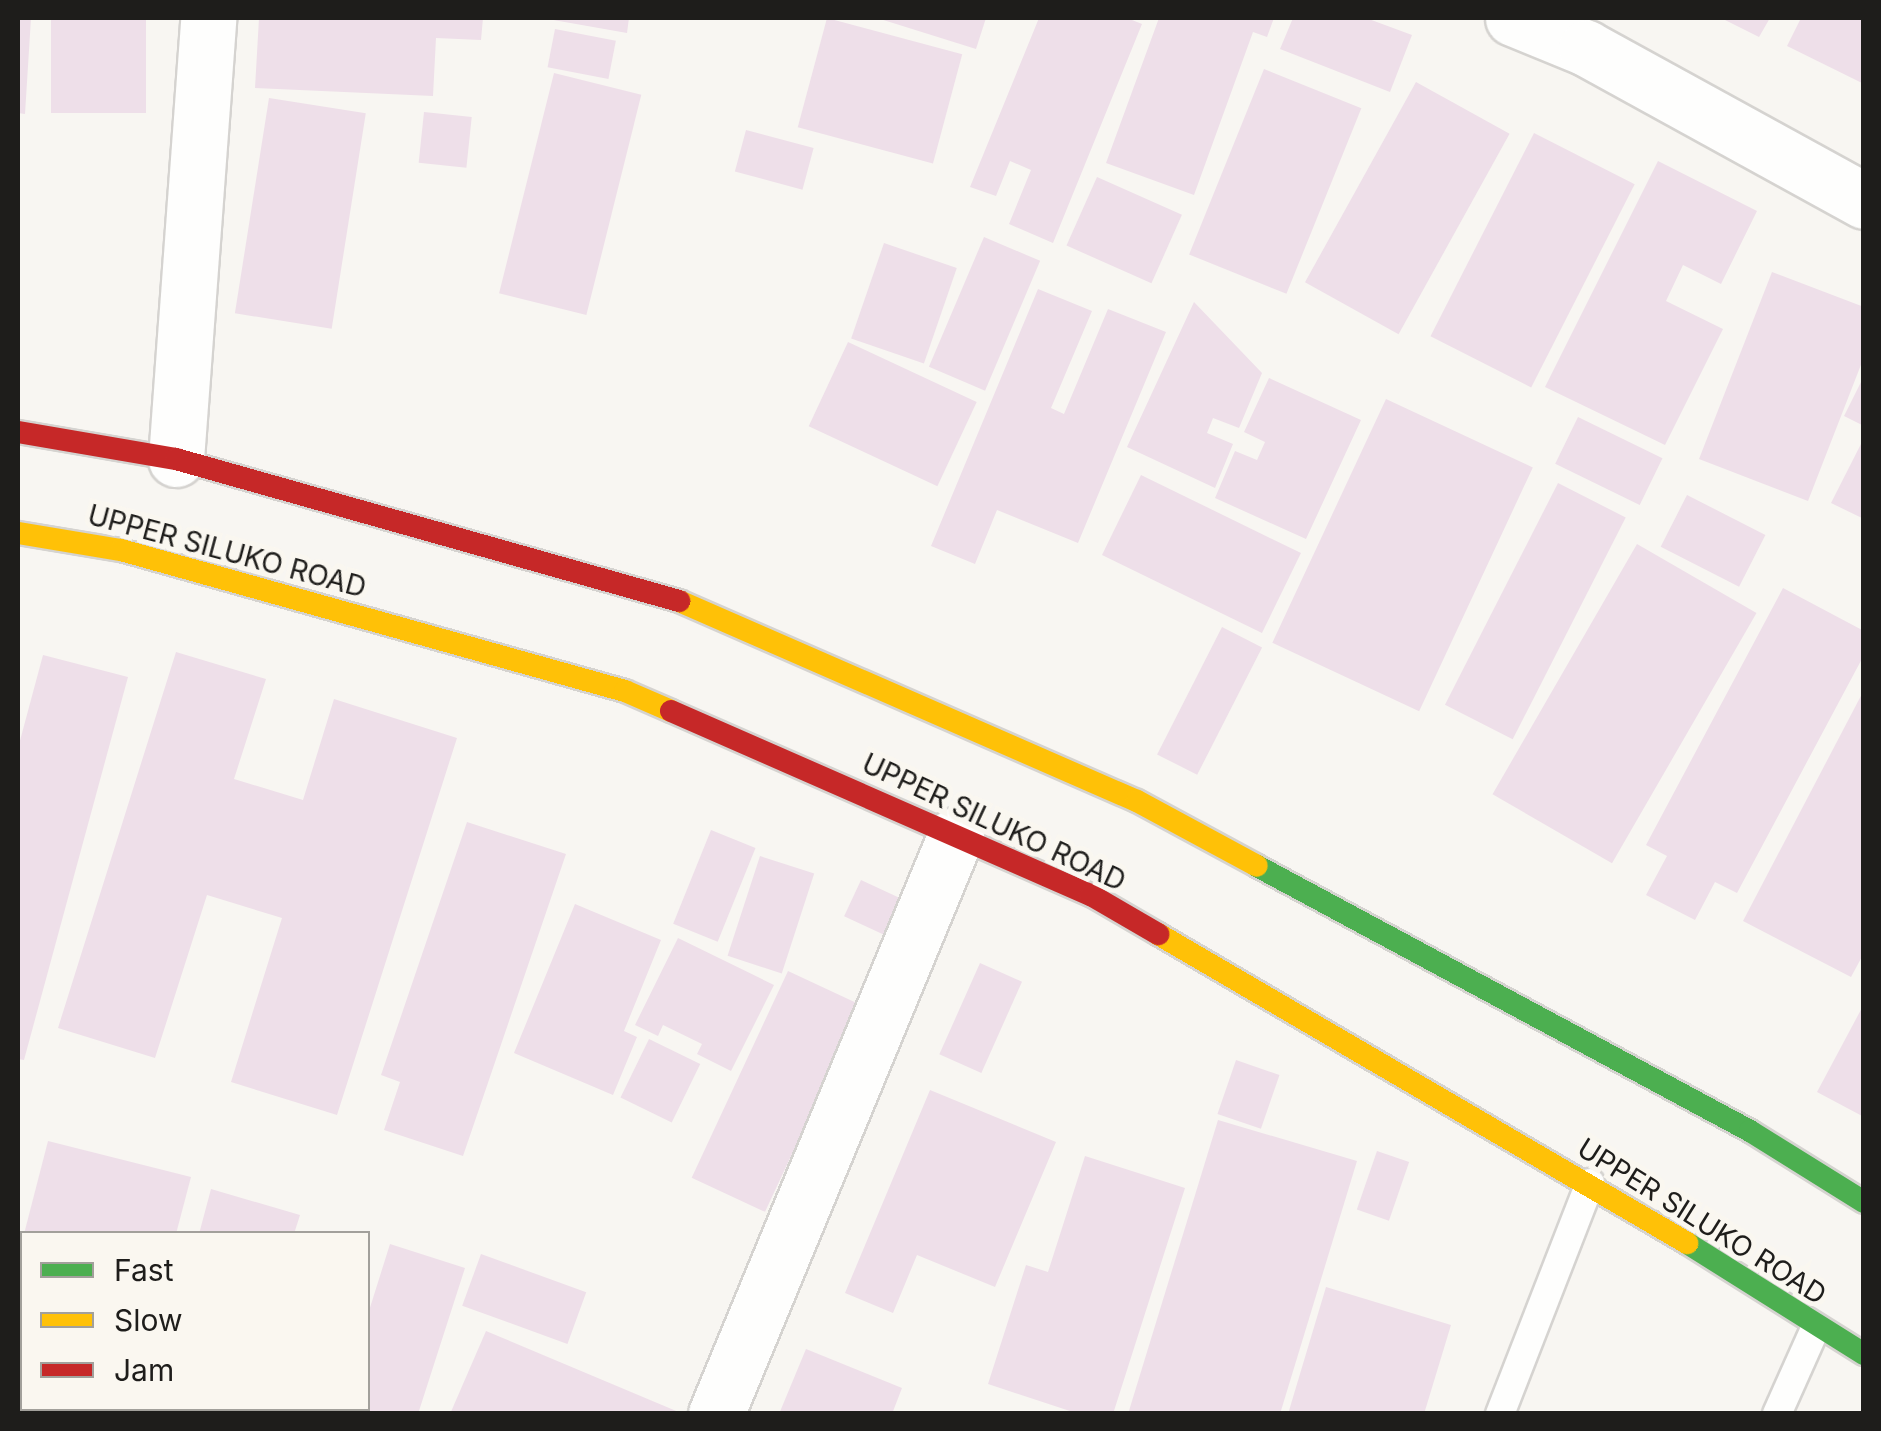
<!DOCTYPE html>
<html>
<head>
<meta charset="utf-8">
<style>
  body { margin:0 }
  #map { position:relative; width:1881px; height:1431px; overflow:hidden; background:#f8f6f2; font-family:Inter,sans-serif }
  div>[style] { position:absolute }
  .building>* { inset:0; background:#eedfe9; transform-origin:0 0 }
  .roads { filter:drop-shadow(2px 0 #d5d3d0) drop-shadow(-2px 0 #d5d3d0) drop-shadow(0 2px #d5d3d0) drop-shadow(0 -2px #d5d3d0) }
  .lane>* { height:28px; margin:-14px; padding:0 14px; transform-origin:14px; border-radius:14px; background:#fefefd }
  .street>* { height:55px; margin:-27.5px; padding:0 27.5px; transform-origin:27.5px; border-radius:27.5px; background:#fefefd }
  .fast>* { height:22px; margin:-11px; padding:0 11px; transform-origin:11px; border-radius:11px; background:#4caf50 }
  .slow>* { height:22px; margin:-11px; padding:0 11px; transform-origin:11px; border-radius:11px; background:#ffc107 }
  .jam>* { height:22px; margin:-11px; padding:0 11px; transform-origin:11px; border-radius:11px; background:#c62828 }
  span { translate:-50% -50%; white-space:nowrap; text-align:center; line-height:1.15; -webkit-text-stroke:10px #faf7f0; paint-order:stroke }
  .street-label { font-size:28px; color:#1e1d1b }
  .frame { position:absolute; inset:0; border:20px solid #1e1d1b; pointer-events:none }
  .legend { position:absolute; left:20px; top:1231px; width:350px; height:180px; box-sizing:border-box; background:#faf7f0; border:2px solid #a2a09b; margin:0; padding:12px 18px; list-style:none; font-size:30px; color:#1e1d1b }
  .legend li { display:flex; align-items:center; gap:20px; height:50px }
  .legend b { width:50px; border:2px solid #a2a09b }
</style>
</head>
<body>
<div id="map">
  <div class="building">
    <i style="clip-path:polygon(18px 18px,31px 18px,25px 114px,18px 113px)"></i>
    <i style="left:51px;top:18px;width:95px;height:95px"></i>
    <i style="clip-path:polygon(259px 18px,483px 18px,481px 40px,436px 38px,433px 96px,255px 88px)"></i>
    <i style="clip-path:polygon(542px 18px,629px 18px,627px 33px)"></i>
    <i style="left:827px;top:18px;width:140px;height:113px;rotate:15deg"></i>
    <i style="clip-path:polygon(877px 18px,986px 18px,976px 49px)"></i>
    <i style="clip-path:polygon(1039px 18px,1127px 18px,1142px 24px,1053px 243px,1009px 224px,1031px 170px,1010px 161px,996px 196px,970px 187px)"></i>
    <i style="clip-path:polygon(1159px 18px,1274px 18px,1267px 37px,1253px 32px,1194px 195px,1106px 163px)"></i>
    <i style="clip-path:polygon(1293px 18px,1366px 18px,1412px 35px,1390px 92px,1280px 49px)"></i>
    <i style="clip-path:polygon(1721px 18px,1770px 18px,1759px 37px)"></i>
    <i style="clip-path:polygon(1801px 18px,1864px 18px,1864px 84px,1787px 46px)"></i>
    <i style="left:555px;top:29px;width:62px;height:39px;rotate:11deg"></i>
    <i style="left:1264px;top:69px;width:105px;height:200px;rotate:22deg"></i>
    <i style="left:554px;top:73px;width:90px;height:227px;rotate:14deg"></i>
    <i style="left:1416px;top:82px;width:107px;height:229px;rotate:29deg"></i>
    <i style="left:269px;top:98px;width:98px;height:218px;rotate:9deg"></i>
    <i style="left:424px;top:112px;width:48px;height:51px;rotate:6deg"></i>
    <i style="left:746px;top:130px;width:70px;height:43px;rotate:15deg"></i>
    <i style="left:1534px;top:133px;width:113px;height:228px;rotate:27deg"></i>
    <i style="clip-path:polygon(1658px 161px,1757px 211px,1721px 284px,1683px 265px,1666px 301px,1723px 329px,1665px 445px,1545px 387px)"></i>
    <i style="left:1097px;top:177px;width:93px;height:75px;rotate:24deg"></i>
    <i style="left:984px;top:237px;width:61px;height:141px;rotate:23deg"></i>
    <i style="left:884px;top:243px;width:77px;height:101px;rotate:19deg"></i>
    <i style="clip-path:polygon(1772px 272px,1864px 307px,1864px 357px,1808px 501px,1699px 459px)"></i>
    <i style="clip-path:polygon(1038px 289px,1092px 311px,1051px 408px,1064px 414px,1108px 309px,1166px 332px,1078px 543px,997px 510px,975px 564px,931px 546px)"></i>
    <i style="clip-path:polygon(1194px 302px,1262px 373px,1239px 428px,1213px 418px,1207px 433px,1233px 444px,1215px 488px,1127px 447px)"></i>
    <i style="left:848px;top:342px;width:142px;height:93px;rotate:25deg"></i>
    <i style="clip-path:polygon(1864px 376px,1864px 426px,1844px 416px)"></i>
    <i style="clip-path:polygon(1269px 378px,1361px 420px,1306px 539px,1215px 498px,1235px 451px,1257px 460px,1265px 442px,1244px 432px)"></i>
    <i style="left:1386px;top:399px;width:162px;height:269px;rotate:25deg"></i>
    <i style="left:1578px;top:417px;width:94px;height:52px;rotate:26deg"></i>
    <i style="clip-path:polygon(1864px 438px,1864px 519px,1831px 503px)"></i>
    <i style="left:1141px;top:475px;width:178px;height:89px;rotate:26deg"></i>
    <i style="left:1558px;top:483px;width:76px;height:249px;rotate:27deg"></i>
    <i style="left:1687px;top:495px;width:88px;height:58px;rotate:27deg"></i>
    <i style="left:1637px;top:544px;width:138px;height:289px;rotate:30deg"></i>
    <i style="clip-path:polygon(1783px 588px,1864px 631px,1864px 655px,1737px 893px,1715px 882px,1695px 920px,1646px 895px,1667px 856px,1646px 845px)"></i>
    <i style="left:1222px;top:627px;width:45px;height:143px;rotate:27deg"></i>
    <i style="clip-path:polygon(176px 652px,266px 679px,234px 779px,303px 800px,334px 699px,457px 738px,337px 1115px,231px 1082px,282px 918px,207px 895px,155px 1058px,58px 1028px)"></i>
    <i style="clip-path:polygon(43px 655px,128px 677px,24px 1060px,18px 1059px,18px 748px)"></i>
    <i style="clip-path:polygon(1864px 690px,1864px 953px,1851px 977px,1743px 921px)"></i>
    <i style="clip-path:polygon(467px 822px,566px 854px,463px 1156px,384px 1130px,400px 1082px,381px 1075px)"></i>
    <i style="left:711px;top:830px;width:48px;height:101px;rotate:22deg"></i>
    <i style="left:760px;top:856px;width:57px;height:105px;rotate:18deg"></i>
    <i style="left:861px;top:880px;width:44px;height:40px;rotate:25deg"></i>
    <i style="clip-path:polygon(575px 904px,661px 940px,624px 1031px,637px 1037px,613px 1095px,514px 1053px)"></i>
    <i style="clip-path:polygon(678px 938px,774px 985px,731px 1071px,697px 1054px,702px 1044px,663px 1025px,658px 1036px,635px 1025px)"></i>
    <i style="left:980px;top:963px;width:46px;height:100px;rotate:24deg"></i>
    <i style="left:788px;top:971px;width:81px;height:228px;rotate:25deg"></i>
    <i style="clip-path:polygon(1864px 1004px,1864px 1117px,1817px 1092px)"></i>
    <i style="left:649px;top:1039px;width:57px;height:65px;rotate:26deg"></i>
    <i style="left:1236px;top:1060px;width:46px;height:57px;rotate:19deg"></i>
    <i style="clip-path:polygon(930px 1090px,1056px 1142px,995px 1287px,917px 1255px,893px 1313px,845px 1293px)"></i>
    <i style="clip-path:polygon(1218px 1120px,1357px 1161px,1280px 1414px,1128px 1414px)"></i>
    <i style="clip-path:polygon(48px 1141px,191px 1177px,176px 1234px,24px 1234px)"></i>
    <i style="left:1377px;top:1151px;width:34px;height:62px;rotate:19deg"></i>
    <i style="clip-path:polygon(1085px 1156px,1185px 1188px,1113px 1414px,1079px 1414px,988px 1384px,1026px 1265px,1048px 1272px)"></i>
    <i style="clip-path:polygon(211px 1189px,300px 1215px,294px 1234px,199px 1234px)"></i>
    <i style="clip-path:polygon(390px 1244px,465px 1268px,418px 1414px,336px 1414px,368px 1408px,368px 1314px)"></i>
    <i style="clip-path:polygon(22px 1245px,22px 1399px,18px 1398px)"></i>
    <i style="left:481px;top:1254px;width:112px;height:55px;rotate:20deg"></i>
    <i style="clip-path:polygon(1326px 1287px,1451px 1325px,1424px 1414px,1288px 1414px)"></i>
    <i style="clip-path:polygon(486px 1331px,681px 1413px,681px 1414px,450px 1414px)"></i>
    <i style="clip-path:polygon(806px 1349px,902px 1388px,892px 1414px,779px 1414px)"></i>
    <i style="clip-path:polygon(66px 1408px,131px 1408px,129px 1414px)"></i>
  </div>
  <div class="roads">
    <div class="lane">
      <i style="left:1500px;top:1414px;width:248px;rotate:-68.7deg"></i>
      <i style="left:1777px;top:1414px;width:93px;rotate:-65.9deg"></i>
    </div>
    <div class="street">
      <i style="left:1513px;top:18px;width:79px;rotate:22.3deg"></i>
      <i style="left:1586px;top:48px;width:317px;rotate:28.8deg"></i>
      <i style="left:176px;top:459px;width:442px;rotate:-85.8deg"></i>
      <i style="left:716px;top:1414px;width:627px;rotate:-67.49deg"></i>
    </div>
    <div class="fast">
      <i style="left:1257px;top:866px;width:560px;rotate:28.26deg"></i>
      <i style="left:1750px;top:1131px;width:134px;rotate:31.9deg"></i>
      <i style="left:1687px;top:1243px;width:209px;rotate:32.1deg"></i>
    </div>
    <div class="slow">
      <i style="left:18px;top:533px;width:104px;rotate:9.4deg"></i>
      <i style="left:121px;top:550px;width:523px;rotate:15.63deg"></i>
      <i style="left:625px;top:691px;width:50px;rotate:23.5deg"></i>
      <i style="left:679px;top:601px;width:500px;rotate:23.6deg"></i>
      <i style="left:1137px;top:801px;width:136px;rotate:28.4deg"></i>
      <i style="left:1158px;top:934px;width:613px;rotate:30.29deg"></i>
    </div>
    <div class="jam">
      <i style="left:18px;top:432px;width:160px;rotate:9.7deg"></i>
      <i style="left:176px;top:459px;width:523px;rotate:15.76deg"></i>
      <i style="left:671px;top:711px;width:459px;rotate:23.7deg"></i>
      <i style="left:1091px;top:895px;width:78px;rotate:30.2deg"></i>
    </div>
  </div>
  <div class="street-label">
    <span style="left:227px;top:551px;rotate:15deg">UPPER SILUKO ROAD</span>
    <span style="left:994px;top:822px;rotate:25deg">UPPER SILUKO ROAD</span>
    <span style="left:1702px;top:1221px;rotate:32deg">UPPER SILUKO ROAD</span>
  </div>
  <div class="frame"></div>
  <ul class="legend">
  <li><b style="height:12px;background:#4caf50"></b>Fast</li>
  <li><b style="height:12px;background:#ffc107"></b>Slow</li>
  <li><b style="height:12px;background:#c62828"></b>Jam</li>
  </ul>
</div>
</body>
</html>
